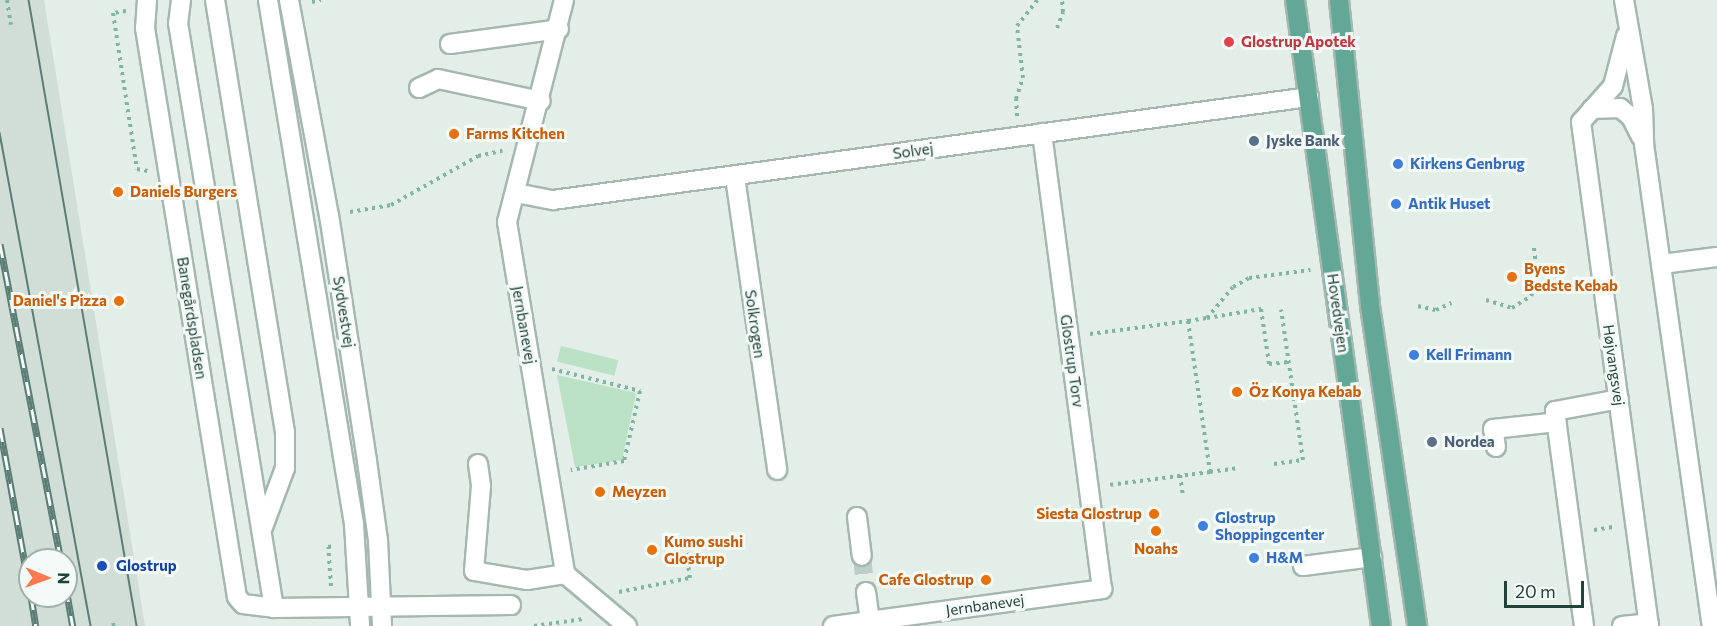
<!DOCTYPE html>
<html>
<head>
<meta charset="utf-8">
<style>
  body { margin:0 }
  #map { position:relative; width:1717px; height:626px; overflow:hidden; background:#e3eee9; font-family:Commissioner,sans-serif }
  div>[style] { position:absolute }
  .built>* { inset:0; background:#d1ded8 }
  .green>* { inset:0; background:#bae1c4; transform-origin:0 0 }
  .minor-tunnel>* { height:18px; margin-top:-9px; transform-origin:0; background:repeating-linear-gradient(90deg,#bcccc6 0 18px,transparent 0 27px) }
  .path>* { height:4px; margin-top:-2px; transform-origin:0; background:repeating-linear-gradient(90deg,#80b5a4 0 3px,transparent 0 7.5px) }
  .roads { filter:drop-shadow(2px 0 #a5b7b0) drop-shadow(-2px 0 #a5b7b0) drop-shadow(0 2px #a5b7b0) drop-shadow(0 -2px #a5b7b0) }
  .minor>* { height:18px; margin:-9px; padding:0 9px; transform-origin:9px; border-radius:9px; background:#fff }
  .major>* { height:18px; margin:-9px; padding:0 9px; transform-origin:9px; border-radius:9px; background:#63a896 }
  .tram>* { height:1.5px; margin:-0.75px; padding:0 0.75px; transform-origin:0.75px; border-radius:0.75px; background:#5b7d74 }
  .rail>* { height:7px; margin-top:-3.5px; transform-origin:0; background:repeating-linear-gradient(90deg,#f4faf7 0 14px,#5b7d74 0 28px); box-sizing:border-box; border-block:2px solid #5b7d74 }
  .dots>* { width:16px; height:16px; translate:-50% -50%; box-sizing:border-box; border:3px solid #f4faf7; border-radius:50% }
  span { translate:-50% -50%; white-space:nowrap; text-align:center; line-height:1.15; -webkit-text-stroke:6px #f4faf7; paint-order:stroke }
  .health-label { font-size:15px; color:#be3a42; font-weight:700 }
  .left { translate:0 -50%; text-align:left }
  .food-label { font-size:15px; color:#c56008; font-weight:700 }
  .right { translate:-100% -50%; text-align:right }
  .service-label { font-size:15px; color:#4e5e75; font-weight:700 }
  .street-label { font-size:15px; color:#214238 }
  .shop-label { font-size:15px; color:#366cbe; font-weight:700 }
  .transit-label { font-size:15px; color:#164399; font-weight:700 }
  .north { position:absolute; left:18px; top:548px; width:60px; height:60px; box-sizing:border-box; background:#f4faf7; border:2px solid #a0b0ab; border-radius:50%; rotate:91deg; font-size:16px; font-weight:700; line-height:24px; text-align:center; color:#214238 }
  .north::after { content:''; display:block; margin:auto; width:21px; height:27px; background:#ff7951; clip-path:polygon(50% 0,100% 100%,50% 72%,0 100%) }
  .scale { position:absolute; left:1504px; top:581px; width:80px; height:27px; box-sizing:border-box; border:3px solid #214238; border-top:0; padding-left:8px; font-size:18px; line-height:21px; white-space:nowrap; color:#214238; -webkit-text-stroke:4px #f4faf7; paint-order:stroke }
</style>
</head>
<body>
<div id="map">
  <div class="built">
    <i style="clip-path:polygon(evenodd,0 0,44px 0,145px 626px,0 626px,0 0,30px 560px,66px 560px,66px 596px,30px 596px,30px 560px)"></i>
  </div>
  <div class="green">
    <i style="left:561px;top:346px;width:59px;height:16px;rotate:14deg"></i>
    <i style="clip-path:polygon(557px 375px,636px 393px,622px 460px,575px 467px)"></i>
  </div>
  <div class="minor-tunnel">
    <i style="left:862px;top:556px;width:36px;rotate:84deg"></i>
  </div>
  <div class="path">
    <i style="left:7px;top:0;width:25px;rotate:81deg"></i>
    <i style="left:312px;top:2px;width:9px;rotate:-13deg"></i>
    <i style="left:126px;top:11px;width:13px;rotate:171deg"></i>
    <i style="left:113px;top:13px;width:158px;rotate:81.3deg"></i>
    <i style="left:137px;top:169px;width:11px;rotate:10deg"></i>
    <i style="left:1057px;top:28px;width:17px;rotate:-69deg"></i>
    <i style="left:1063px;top:12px;width:12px;rotate:-95deg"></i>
    <i style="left:1017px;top:116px;width:17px;rotate:-93deg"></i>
    <i style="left:1016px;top:99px;width:22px;rotate:-72deg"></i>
    <i style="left:1023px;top:78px;width:52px;rotate:-96.6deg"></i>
    <i style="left:1017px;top:26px;width:33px;rotate:-52deg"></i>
    <i style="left:350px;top:212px;width:42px;rotate:-9.7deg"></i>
    <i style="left:391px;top:205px;width:100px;rotate:-29.4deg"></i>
    <i style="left:478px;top:156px;width:25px;rotate:-12deg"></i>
    <i style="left:1486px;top:300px;width:27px;rotate:17deg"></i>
    <i style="left:1512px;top:308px;width:22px;rotate:-32deg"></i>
    <i style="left:1531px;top:296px;width:17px;rotate:-65deg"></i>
    <i style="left:1538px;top:281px;width:35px;rotate:-97deg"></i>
    <i style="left:1418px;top:306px;width:18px;rotate:13deg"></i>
    <i style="left:1436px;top:310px;width:17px;rotate:-25deg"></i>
    <i style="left:1207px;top:318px;width:55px;rotate:-9.5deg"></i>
    <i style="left:1261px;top:309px;width:56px;rotate:81.7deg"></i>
    <i style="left:1269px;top:364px;width:19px;rotate:-6deg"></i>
    <i style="left:1188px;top:321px;width:19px;rotate:-9deg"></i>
    <i style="left:1207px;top:318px;width:40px;rotate:-50deg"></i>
    <i style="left:1233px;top:287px;width:18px;rotate:-29deg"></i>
    <i style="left:1249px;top:278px;width:62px;rotate:-7.5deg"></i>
    <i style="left:1090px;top:334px;width:99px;rotate:-7.6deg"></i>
    <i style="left:1188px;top:321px;width:153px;rotate:81.7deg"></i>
    <i style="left:1210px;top:472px;width:102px;rotate:172.7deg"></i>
    <i style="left:552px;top:369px;width:91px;rotate:14deg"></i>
    <i style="left:640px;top:391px;width:72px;rotate:102.9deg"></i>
    <i style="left:624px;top:461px;width:54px;rotate:170.4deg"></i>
    <i style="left:1274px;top:464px;width:29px;rotate:-8deg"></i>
    <i style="left:1303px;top:460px;width:152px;rotate:-98.3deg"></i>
    <i style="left:1210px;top:472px;width:27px;rotate:-8deg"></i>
    <i style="left:1180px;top:475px;width:21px;rotate:82deg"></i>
    <i style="left:1594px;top:530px;width:19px;rotate:-9deg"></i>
    <i style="left:331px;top:586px;width:39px;rotate:-94deg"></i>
    <i style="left:328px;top:547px;width:7px;rotate:-8deg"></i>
    <i style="left:619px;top:592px;width:72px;rotate:-11.2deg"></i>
    <i style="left:690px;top:578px;width:35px;rotate:-98deg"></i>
    <i style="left:685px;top:543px;width:20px;rotate:-9deg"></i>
    <i style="left:113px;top:623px;width:3px;rotate:72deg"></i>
    <i style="left:534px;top:626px;width:50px;rotate:-8deg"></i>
  </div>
  <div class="roads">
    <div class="minor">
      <i style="left:147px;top:0;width:28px;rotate:94deg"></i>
      <i style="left:145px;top:28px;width:576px;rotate:80.82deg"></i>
      <i style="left:237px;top:597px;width:9px;rotate:49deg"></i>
      <i style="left:243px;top:604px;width:31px;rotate:7deg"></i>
      <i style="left:274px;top:608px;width:237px;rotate:-0.7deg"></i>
      <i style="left:181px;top:0;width:23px;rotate:97deg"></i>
      <i style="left:178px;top:23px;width:593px;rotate:80.68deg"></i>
      <i style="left:215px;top:0;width:438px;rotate:80.8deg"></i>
      <i style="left:285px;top:432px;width:36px;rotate:90deg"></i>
      <i style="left:285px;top:468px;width:63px;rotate:110.4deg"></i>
      <i style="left:268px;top:0;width:531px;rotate:80.68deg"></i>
      <i style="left:354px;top:524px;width:102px;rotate:86.6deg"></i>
      <i style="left:289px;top:0;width:219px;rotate:79.5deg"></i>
      <i style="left:329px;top:215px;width:249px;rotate:81.2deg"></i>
      <i style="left:367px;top:461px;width:80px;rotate:82.1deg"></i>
      <i style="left:378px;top:540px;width:86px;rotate:87.3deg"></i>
      <i style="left:564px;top:0;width:229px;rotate:104.4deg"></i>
      <i style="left:507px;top:222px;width:357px;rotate:80.6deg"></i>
      <i style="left:565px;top:574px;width:81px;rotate:40deg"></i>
      <i style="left:1624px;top:0;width:111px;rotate:80.1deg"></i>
      <i style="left:1643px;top:109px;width:35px;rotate:88deg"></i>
      <i style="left:1644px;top:144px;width:487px;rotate:82deg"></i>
      <i style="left:1626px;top:36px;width:52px;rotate:104.6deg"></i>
      <i style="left:1613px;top:86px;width:48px;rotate:131.6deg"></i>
      <i style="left:1581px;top:122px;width:509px;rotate:82.32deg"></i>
      <i style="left:450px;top:44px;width:110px;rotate:-7.8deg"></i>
      <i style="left:419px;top:88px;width:21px;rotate:-25deg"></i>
      <i style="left:438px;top:79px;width:105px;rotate:12.1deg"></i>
      <i style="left:1592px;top:109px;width:28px;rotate:-2deg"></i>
      <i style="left:1620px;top:108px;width:14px;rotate:39deg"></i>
      <i style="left:1631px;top:117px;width:22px;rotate:63deg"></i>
      <i style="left:735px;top:177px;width:296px;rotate:81.8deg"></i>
      <i style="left:516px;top:193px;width:38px;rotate:11deg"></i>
      <i style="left:553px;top:200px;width:763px;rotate:-7.76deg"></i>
      <i style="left:1662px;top:264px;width:55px;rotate:-7.3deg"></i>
      <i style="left:1496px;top:447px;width:18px;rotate:-99deg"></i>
      <i style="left:1493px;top:429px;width:64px;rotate:-6.2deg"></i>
      <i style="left:478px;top:464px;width:22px;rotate:82deg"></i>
      <i style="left:481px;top:486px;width:85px;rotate:94.7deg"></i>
      <i style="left:474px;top:571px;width:54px;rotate:9.6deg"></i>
      <i style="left:527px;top:580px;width:38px;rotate:-9deg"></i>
      <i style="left:857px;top:517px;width:39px;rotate:83deg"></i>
      <i style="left:1303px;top:566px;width:70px;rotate:-7.4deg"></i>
      <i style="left:866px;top:592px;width:29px;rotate:82deg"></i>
      <i style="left:833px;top:626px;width:272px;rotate:-7.8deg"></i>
      <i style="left:1102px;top:589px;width:460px;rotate:-97.5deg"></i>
      <i style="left:1584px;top:626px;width:217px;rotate:-97.7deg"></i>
      <i style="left:1555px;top:411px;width:65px;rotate:-10.6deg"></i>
      <i style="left:1622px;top:626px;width:27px;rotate:-6deg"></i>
    </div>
    <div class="major">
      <i style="left:1295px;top:0;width:632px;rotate:82.18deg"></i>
      <i style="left:1339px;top:0;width:308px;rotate:84.2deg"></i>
      <i style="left:1370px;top:306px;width:323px;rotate:81.6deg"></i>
    </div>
  </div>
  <div class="tram">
    <i style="left:29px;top:0;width:635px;rotate:80.21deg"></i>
    <i style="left:0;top:133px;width:501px;rotate:79.54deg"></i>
  </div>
  <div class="rail">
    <i style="left:0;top:244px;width:322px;rotate:79.1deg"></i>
    <i style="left:0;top:428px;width:167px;rotate:79.6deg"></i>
    <i style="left:66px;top:588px;width:39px;rotate:80deg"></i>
    <i style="left:31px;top:596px;width:30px;rotate:81deg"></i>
  </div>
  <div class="dots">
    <i style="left:1229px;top:42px;background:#e0444e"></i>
    <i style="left:454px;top:134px;background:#e8710a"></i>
    <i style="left:1254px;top:141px;background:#5c6f8a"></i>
    <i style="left:1398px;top:164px;background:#3f7fe0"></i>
    <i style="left:118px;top:192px;background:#e8710a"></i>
    <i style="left:1396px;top:204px;background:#3f7fe0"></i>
    <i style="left:1512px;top:277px;background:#e8710a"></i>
    <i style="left:119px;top:301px;background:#e8710a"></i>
    <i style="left:1414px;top:355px;background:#3f7fe0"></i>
    <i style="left:1237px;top:392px;background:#e8710a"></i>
    <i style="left:1432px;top:442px;background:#5c6f8a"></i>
    <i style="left:600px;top:492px;background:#e8710a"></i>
    <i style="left:1154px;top:514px;background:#e8710a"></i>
    <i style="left:1203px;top:526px;background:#3f7fe0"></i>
    <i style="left:1156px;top:531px;background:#e8710a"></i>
    <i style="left:652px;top:550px;background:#e8710a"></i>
    <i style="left:1254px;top:558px;background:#3f7fe0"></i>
    <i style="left:102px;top:566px;background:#1a4fb4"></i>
    <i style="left:986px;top:580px;background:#e8710a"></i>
  </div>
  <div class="health-label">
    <span class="left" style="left:1241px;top:42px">Glostrup Apotek</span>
  </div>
  <div class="food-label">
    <span class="left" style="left:466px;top:134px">Farms Kitchen</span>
    <span class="left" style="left:130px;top:192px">Daniels Burgers</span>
    <span class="left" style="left:1524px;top:277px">Byens<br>Bedste Kebab</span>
    <span class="right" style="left:107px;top:301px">Daniel's Pizza</span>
    <span class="left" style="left:1249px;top:392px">Öz Konya Kebab</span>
    <span class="left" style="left:612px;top:492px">Meyzen</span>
    <span class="right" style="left:1142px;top:514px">Siesta Glostrup</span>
    <span class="left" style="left:664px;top:550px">Kumo sushi<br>Glostrup</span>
    <span style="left:1156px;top:549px">Noahs</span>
    <span class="right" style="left:974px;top:580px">Cafe Glostrup</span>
  </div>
  <div class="service-label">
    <span class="left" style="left:1266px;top:141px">Jyske Bank</span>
    <span class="left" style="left:1444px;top:442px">Nordea</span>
  </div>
  <div class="street-label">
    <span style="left:913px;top:151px;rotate:-8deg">Solvej</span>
    <span style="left:344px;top:312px;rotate:81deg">Sydvestvej</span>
    <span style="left:1338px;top:313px;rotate:82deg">Hovedvejen</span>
    <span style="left:192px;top:318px;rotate:81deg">Banegårdspladsen</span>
    <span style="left:755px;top:324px;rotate:82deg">Solkrogen</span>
    <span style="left:524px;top:325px;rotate:80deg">Jernbanevej</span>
    <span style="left:1072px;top:361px;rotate:82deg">Glostrup Torv</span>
    <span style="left:1614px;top:365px;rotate:82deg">Højvangsvej</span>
    <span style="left:985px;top:605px;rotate:-8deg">Jernbanevej</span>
  </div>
  <div class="shop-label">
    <span class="left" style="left:1410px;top:164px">Kirkens Genbrug</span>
    <span class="left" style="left:1408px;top:204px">Antik Huset</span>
    <span class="left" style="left:1426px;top:355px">Kell Frimann</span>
    <span class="left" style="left:1215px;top:526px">Glostrup<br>Shoppingcenter</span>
    <span class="left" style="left:1266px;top:558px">H&amp;M</span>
  </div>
  <div class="transit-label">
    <span class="left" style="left:116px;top:566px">Glostrup</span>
  </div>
  <div class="north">N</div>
  <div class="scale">20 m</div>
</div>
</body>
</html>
